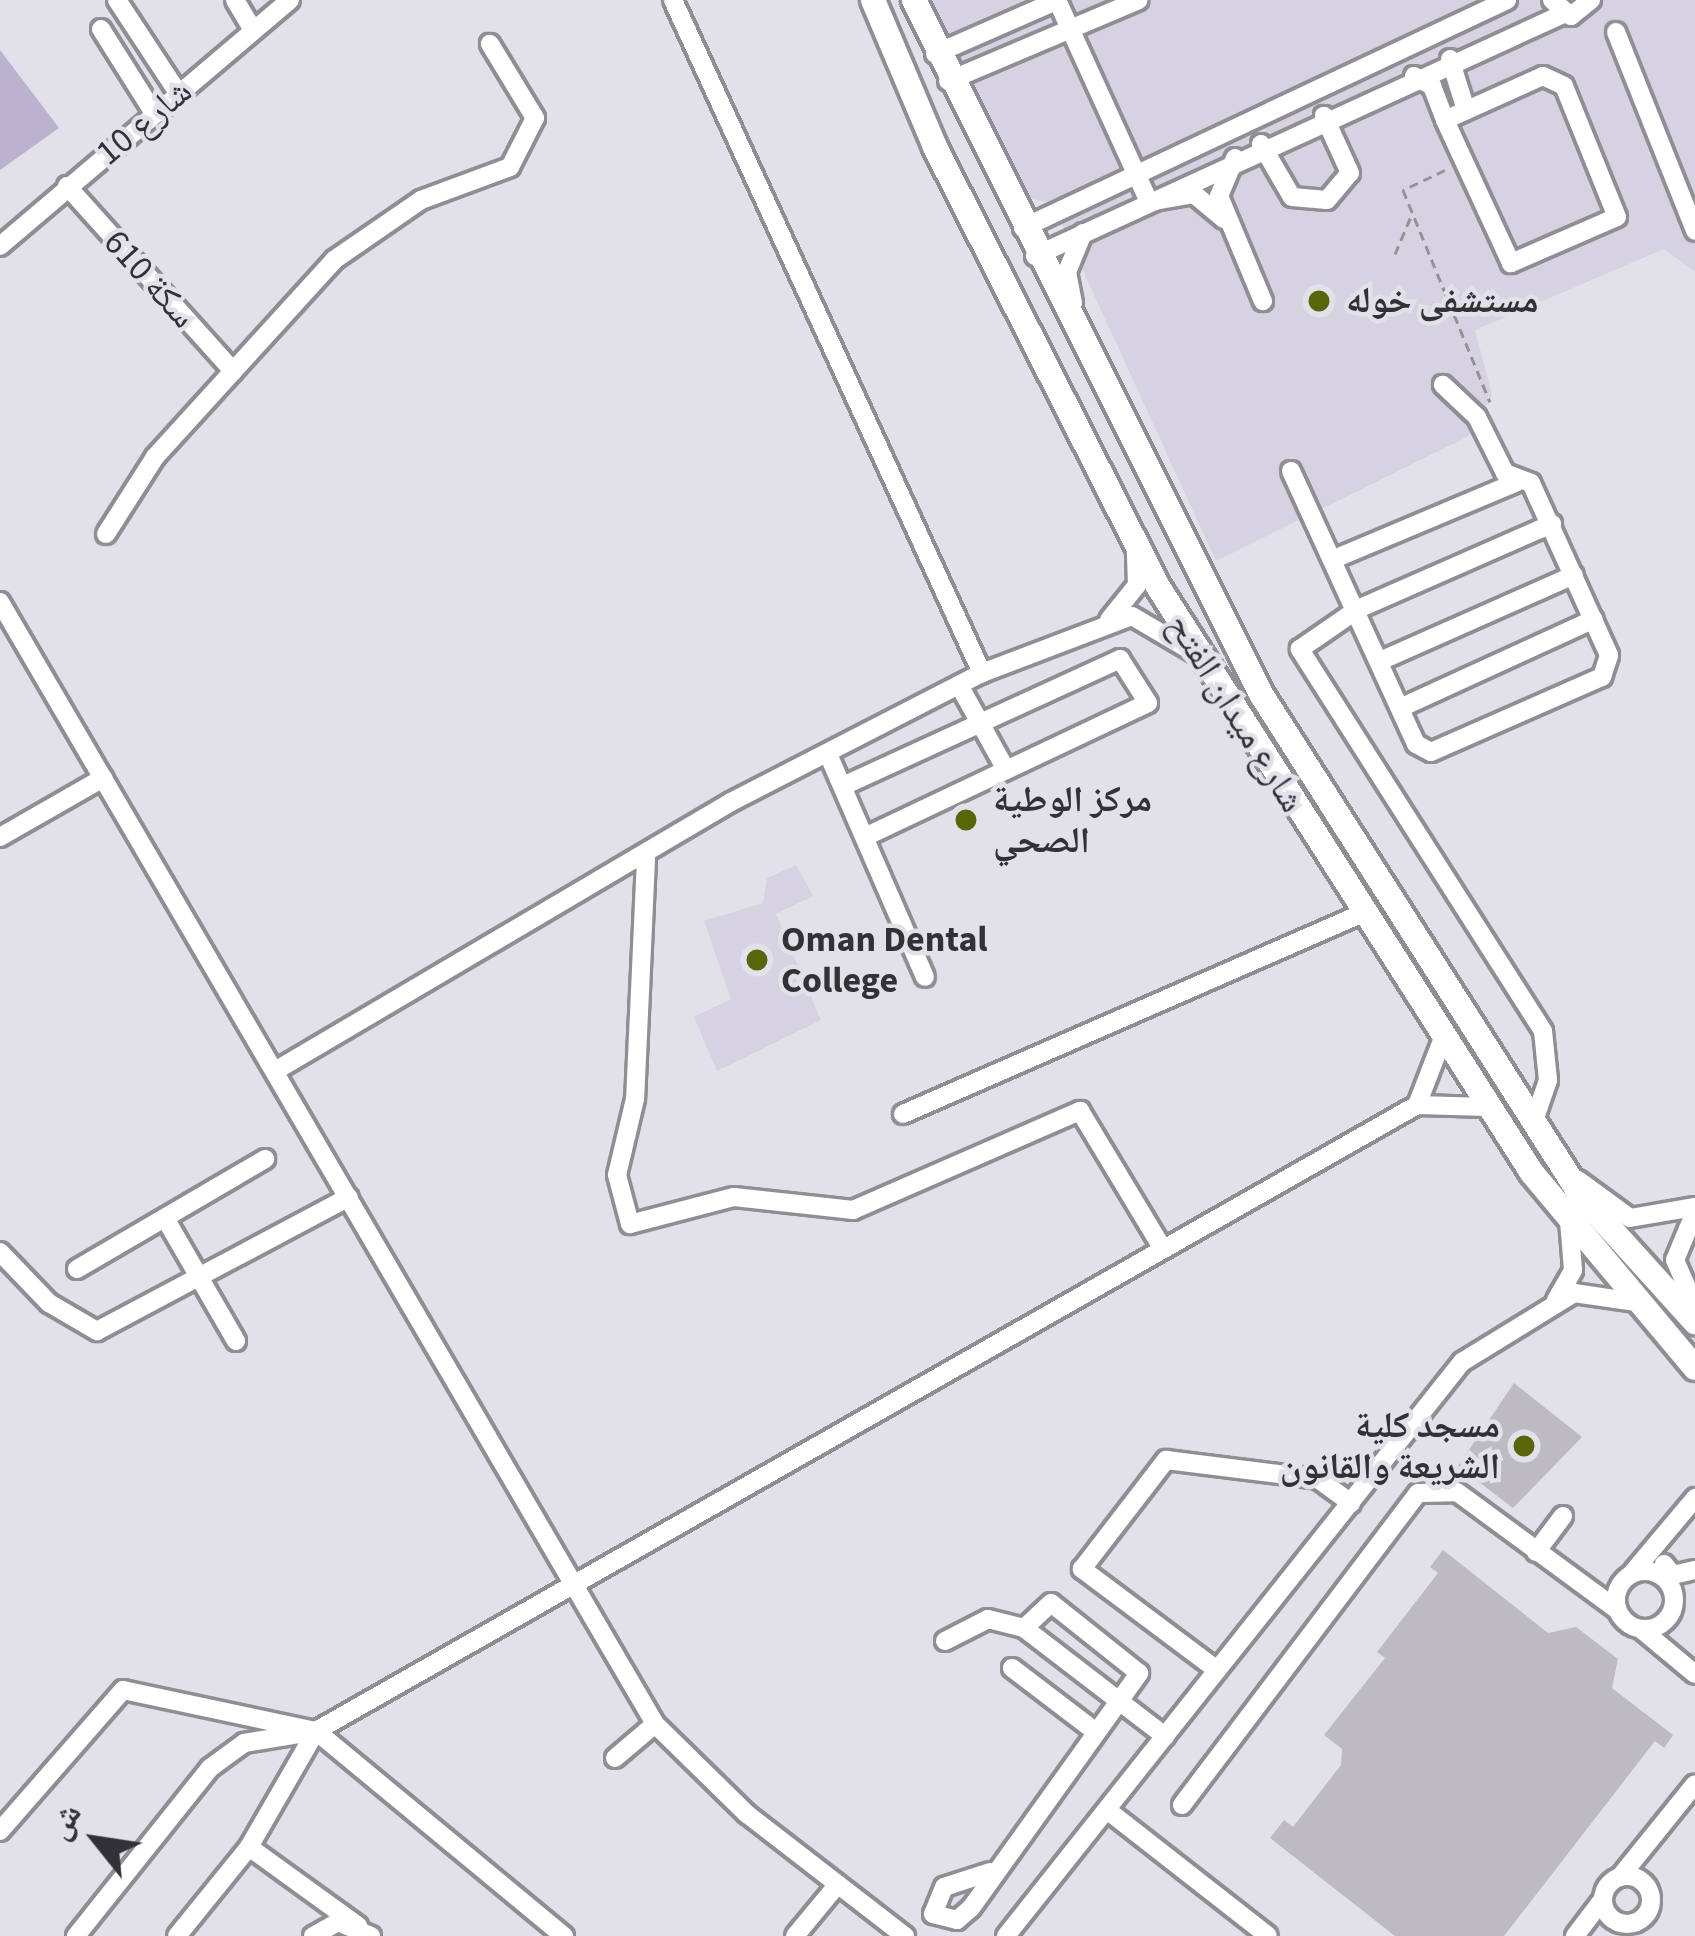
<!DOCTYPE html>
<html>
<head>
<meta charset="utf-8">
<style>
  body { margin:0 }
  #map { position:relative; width:1695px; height:1936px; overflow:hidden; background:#e2e0e8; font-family:"Source Sans 3","Noto Naskh Arabic",sans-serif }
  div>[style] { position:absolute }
  .built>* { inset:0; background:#d6d2e1 }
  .green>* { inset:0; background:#bbb2ce }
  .building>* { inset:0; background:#bdbac3 }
  .path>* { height:3px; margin-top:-1.5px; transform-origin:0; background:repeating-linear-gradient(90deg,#949298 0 9px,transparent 0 15px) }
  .roads { filter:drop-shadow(3px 0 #908d95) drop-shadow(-3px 0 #908d95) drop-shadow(0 3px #908d95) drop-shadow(0 -3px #908d95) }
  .minor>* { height:18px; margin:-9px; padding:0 9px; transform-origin:9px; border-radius:9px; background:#fff }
  .minor>.ring { margin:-9px; padding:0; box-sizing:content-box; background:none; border:18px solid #fff; border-radius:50% }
  .major>* { height:24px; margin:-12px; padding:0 12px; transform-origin:12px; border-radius:12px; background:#fff }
  .dots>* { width:33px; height:33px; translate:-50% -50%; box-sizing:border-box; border:6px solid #e2e0e8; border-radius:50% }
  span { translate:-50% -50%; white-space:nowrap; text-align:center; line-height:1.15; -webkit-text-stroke:9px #e2e0e8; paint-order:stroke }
  .street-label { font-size:36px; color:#323135 }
  .poi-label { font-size:36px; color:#323135; font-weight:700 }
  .left { translate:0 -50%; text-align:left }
  .right { translate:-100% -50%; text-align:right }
  .north { position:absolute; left:36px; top:1780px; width:120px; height:120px; -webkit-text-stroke:9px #e2e0e8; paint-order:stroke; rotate:300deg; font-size:33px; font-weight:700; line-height:48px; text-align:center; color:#323135 }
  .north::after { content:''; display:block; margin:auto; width:42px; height:54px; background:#323135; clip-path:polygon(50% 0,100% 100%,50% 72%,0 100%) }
</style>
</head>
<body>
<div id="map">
  <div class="built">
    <i style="clip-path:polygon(931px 0,1695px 0,1695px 272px,1664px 249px,1475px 330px,1492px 395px,1469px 436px,1216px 561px,1052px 203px,1018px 196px)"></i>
    <i style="clip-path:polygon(796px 865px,813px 896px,776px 914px,821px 1020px,717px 1071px,694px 1017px,731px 999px,704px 921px,763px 903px,767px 878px)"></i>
  </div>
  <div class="green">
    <i style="clip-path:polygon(0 50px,59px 128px,0 170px)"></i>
  </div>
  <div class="building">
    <i style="clip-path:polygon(1514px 1383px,1582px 1437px,1513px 1508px,1458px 1466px)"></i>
    <i style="clip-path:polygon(1443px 1550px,1548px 1633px,1576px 1627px,1618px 1659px,1612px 1688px,1673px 1735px,1664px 1748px,1655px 1741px,1504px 1936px,1395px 1936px,1270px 1838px,1284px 1820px,1293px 1827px,1341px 1765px,1342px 1749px,1324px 1735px,1385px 1658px,1377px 1652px,1438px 1573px,1430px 1567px)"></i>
  </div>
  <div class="path">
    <i style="left:1445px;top:170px;width:47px;rotate:154.5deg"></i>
    <i style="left:1403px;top:190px;width:229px;rotate:67.7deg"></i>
    <i style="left:1395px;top:254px;width:43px;rotate:-67deg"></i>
  </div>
  <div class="roads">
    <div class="minor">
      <i style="left:117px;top:0;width:111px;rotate:56.7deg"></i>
      <i style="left:235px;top:0;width:35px;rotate:59deg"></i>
      <i style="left:673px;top:0;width:741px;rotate:65.34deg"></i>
      <i style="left:1057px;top:0;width:222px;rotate:65.5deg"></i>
      <i style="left:1149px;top:202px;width:46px;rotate:-10.1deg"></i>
      <i style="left:1194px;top:194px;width:39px;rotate:40deg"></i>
      <i style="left:1552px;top:0;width:25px;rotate:40deg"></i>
      <i style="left:1571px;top:16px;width:26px;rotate:-39deg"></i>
      <i style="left:101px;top:29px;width:99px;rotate:57.8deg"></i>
      <i style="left:1616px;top:32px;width:214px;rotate:68.3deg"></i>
      <i style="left:935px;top:54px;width:134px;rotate:-23.7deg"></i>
      <i style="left:1450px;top:59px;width:53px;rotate:72.6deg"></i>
      <i style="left:1414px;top:76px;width:21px;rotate:29deg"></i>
      <i style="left:1432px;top:86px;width:36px;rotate:69deg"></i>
      <i style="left:1543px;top:76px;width:23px;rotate:25deg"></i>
      <i style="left:1564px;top:86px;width:141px;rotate:68deg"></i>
      <i style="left:1617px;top:217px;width:116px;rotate:156.5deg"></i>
      <i style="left:1511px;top:263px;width:157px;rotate:-114.8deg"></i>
      <i style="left:1445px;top:120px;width:107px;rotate:-24.2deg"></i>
      <i style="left:948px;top:81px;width:207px;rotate:-23deg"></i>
      <i style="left:1261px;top:144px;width:61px;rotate:59.7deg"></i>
      <i style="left:1292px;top:197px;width:35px;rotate:5deg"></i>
      <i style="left:1327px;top:200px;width:35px;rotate:-50deg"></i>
      <i style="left:1350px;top:173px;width:63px;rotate:-114.5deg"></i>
      <i style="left:1235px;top:158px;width:41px;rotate:112.8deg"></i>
      <i style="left:1219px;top:196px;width:114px;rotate:67.3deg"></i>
      <i style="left:67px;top:186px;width:249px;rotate:48.1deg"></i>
      <i style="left:1023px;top:228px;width:535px;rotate:-25.22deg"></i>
      <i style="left:0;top:246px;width:380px;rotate:-40.3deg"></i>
      <i style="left:1035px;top:256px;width:581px;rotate:-24.62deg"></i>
      <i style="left:1073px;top:303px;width:32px;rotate:-101deg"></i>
      <i style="left:1067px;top:272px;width:42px;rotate:-67.7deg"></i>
      <i style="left:1291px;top:471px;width:300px;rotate:65.4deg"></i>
      <i style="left:1416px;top:744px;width:17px;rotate:28deg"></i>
      <i style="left:1431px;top:752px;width:187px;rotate:-23.7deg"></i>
      <i style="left:1602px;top:677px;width:23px;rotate:-72deg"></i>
      <i style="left:1609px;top:655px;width:189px;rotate:-114.4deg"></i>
      <i style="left:1531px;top:483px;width:28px;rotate:-159deg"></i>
      <i style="left:1505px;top:473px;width:63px;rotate:-116.6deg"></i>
      <i style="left:1477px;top:417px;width:47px;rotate:-136.7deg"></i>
      <i style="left:106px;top:534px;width:91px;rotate:-57.5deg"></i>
      <i style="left:155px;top:457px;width:266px;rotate:-47.7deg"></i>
      <i style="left:334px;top:260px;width:106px;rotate:-34.6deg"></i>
      <i style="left:421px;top:200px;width:95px;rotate:-20.3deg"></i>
      <i style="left:510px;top:167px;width:55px;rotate:-63deg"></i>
      <i style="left:535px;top:118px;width:87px;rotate:-121.3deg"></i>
      <i style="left:1334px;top:559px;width:199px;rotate:-22.8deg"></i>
      <i style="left:0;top:602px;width:1299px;rotate:59.72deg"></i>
      <i style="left:655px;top:1724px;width:129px;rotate:44.4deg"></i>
      <i style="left:747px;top:1814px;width:200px;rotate:37.7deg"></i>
      <i style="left:1109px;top:620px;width:45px;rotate:-51.3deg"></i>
      <i style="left:1137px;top:585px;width:34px;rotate:-92deg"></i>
      <i style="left:1380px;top:661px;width:212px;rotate:-23.9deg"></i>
      <i style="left:959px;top:685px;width:95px;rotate:61deg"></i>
      <i style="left:1400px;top:708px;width:213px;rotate:-24.6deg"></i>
      <i style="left:828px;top:754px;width:243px;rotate:66.5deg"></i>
      <i style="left:843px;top:786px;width:305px;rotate:-24.6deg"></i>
      <i style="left:1120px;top:659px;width:52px;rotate:57.5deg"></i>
      <i style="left:1148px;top:703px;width:313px;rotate:154.7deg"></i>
      <i style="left:0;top:837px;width:119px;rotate:-29.8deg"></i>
      <i style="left:646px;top:859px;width:240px;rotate:92.6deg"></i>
      <i style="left:635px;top:1099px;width:78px;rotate:103.3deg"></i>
      <i style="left:617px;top:1175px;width:51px;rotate:75.1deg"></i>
      <i style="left:630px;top:1224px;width:107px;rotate:-14.6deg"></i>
      <i style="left:734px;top:1197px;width:120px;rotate:6.2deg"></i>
      <i style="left:853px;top:1210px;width:248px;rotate:-23.6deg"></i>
      <i style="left:1080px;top:1111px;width:161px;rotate:59deg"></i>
      <i style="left:275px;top:1071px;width:529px;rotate:-30.54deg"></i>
      <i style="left:731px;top:802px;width:282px;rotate:-27.2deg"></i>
      <i style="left:982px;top:673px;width:160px;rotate:-20.8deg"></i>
      <i style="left:1132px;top:616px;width:71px;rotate:30.5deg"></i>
      <i style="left:1417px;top:1105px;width:71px;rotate:1.6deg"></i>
      <i style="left:903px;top:1114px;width:502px;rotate:-23.6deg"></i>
      <i style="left:1534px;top:1121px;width:43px;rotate:-71.1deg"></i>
      <i style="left:1548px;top:1080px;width:49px;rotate:-95.8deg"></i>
      <i style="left:1543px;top:1031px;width:453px;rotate:-122.5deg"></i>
      <i style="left:1300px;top:649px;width:70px;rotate:-34.6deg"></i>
      <i style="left:1358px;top:609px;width:212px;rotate:-23.7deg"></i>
      <i style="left:1578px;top:1180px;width:64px;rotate:36.2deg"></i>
      <i style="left:1630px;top:1218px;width:66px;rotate:-9.6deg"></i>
      <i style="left:1695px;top:1212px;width:52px;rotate:112.6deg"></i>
      <i style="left:1675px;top:1260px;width:50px;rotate:66.5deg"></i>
      <i style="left:165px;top:1218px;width:142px;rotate:60deg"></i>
      <i style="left:0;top:1252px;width:71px;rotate:46.1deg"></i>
      <i style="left:49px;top:1303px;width:56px;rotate:30.3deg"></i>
      <i style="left:97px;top:1331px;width:285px;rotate:-28deg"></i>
      <i style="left:77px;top:1269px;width:218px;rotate:-30.3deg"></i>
      <i style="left:1556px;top:1300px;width:34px;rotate:-60deg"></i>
      <i style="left:1573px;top:1270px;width:50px;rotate:-94.6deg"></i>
      <i style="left:1536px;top:1552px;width:45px;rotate:-53.1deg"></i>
      <i style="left:1664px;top:1564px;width:14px;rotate:51deg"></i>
      <i style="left:1673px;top:1575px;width:22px;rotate:-13deg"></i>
      <i class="ring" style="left:1616px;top:1571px;width:40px;height:40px"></i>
      <i style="left:1633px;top:1572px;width:97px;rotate:-50deg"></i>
      <i style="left:1641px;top:1629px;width:70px;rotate:39.8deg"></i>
      <i style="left:945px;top:1641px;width:48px;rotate:-27.1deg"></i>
      <i style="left:988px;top:1619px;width:37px;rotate:14deg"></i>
      <i style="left:1024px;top:1628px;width:178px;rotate:37.5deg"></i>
      <i style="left:1012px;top:1668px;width:106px;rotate:37.3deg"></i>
      <i style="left:1217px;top:1670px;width:169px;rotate:-143.2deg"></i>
      <i style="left:1082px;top:1569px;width:138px;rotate:-52.4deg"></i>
      <i style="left:1166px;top:1460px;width:153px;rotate:7.1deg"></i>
      <i style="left:1318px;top:1479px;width:41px;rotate:36deg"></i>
      <i style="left:615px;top:1758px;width:52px;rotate:-40.4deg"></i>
      <i style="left:1182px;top:1805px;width:391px;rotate:-52.9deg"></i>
      <i style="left:1418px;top:1493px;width:39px;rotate:-1deg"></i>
      <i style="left:1457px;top:1492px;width:197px;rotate:36.3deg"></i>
      <i style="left:1107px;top:1810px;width:204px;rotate:38deg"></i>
      <i style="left:0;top:1831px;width:187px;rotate:-48.9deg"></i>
      <i style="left:123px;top:1690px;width:197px;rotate:12deg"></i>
      <i style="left:316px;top:1731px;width:1267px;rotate:-29.62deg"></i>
      <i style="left:1417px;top:1105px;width:72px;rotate:-68.8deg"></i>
      <i style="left:249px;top:1847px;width:135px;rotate:35.9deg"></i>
      <i style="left:990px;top:1872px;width:48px;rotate:161.9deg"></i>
      <i style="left:944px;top:1887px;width:29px;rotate:112deg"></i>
      <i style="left:933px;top:1914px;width:25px;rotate:14deg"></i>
      <i style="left:957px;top:1920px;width:18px;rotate:-41deg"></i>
      <i style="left:971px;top:1908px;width:289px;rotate:-54.4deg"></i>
      <i style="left:1139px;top:1673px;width:112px;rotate:-141.5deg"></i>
      <i style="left:1051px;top:1603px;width:37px;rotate:137deg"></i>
      <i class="ring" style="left:1603px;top:1876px;width:30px;height:30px"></i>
      <i style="left:1620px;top:1877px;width:119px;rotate:-51.1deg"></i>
      <i style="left:76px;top:1936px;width:215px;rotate:-51.4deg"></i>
      <i style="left:210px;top:1768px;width:42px;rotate:-36.3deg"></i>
      <i style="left:244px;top:1743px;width:63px;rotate:-9.2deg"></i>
      <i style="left:177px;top:1936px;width:114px;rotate:-51deg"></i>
      <i style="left:249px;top:1847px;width:134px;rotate:-60deg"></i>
      <i style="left:316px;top:1731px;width:322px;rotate:39.6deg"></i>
      <i style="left:313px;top:1936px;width:29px;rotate:-29deg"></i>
      <i style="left:338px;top:1922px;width:36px;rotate:23deg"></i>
      <i style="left:795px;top:1936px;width:67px;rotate:-50.4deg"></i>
      <i style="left:1006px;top:1936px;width:733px;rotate:-51.54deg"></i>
      <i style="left:1462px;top:1362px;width:132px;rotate:-31.6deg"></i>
      <i style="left:1574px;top:1293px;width:63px;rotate:8.3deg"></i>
      <i style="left:1575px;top:1936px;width:46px;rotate:-52.9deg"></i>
    </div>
    <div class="major">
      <i style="left:873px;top:0;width:160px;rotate:67.1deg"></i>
      <i style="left:935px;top:147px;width:491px;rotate:63.1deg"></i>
      <i style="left:1157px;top:585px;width:697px;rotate:57.47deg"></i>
      <i style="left:1532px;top:1173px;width:254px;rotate:50.1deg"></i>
      <i style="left:914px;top:0;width:776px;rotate:63.43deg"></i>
      <i style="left:1261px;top:694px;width:597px;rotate:57.46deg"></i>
      <i style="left:1582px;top:1197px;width:169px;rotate:47.9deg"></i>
    </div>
  </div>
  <div class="dots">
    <i style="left:1319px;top:301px;background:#596509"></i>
    <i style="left:966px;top:820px;background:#596509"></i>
    <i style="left:757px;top:960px;background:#596509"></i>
    <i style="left:1524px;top:1446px;background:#596509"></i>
  </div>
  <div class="street-label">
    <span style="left:144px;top:122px;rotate:-40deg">شارع 10</span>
    <span style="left:150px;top:279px;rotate:48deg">سكة 610</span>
    <span style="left:1236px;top:713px;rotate:58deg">شارع ميدان الفتح</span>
  </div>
  <div class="poi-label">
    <span class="left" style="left:1346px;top:301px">مستشفى خوله</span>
    <span class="left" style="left:993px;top:820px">مركز الوطية<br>الصحي</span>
    <span class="left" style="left:781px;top:960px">Oman Dental<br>College</span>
    <span class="right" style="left:1500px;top:1446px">مسجد كلية<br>الشريعة والقانون</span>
  </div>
  <div class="north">ش</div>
</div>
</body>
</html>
